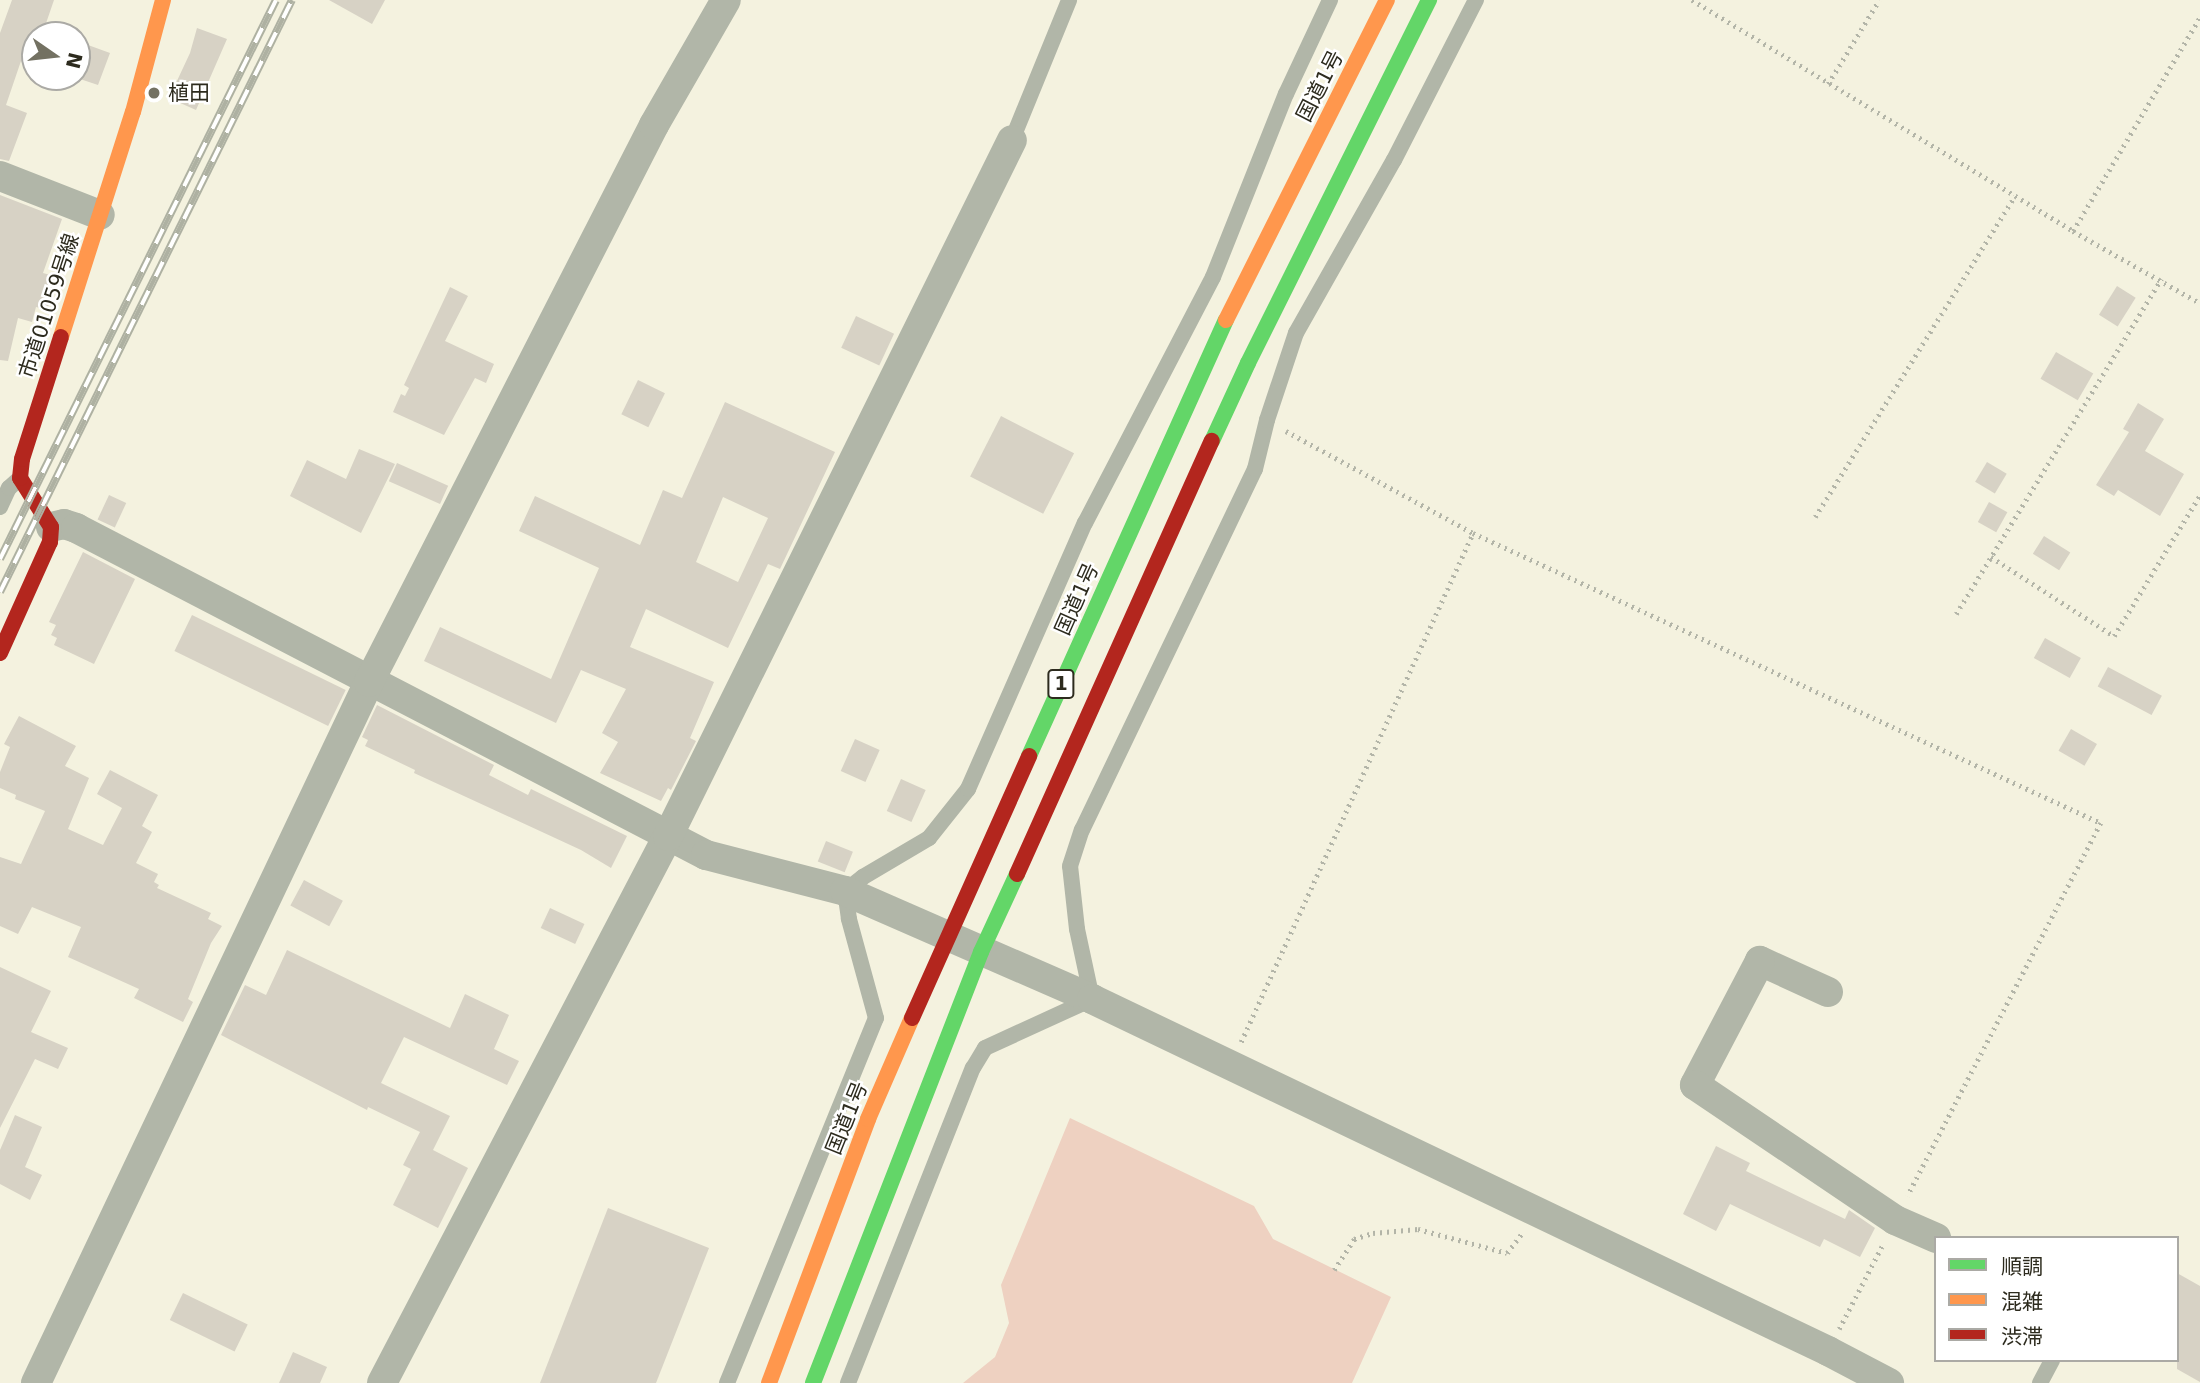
<!DOCTYPE html>
<html>
<head>
<meta charset="utf-8">
<style>
  body { margin:0 }
  #map { position:relative; width:2200px; height:1383px; overflow:hidden; background:#f4f2df; font-family:"DejaVu Sans","Noto Sans JP",sans-serif }
  div>[style] { position:absolute }
  .green>* { inset:0; background:#eed1c1 }
  .building>* { inset:0; background:#d7d2c5; transform-origin:0 0 }
  .path>* { height:4.5px; margin-top:-2.25px; transform-origin:0; background:repeating-linear-gradient(90deg,#b3b5a8 0 2px,transparent 0 7px) }
  .lane>* { height:16px; margin:-8px; padding:0 8px; transform-origin:8px; border-radius:8px; background:#b1b6a8 }
  .street>* { height:30px; margin:-15px; padding:0 15px; transform-origin:15px; border-radius:15px; background:#b1b6a8 }
  .fast>* { height:16px; margin:-8px; padding:0 8px; transform-origin:8px; border-radius:8px; background:#63d668 }
  .slow>* { height:16px; margin:-8px; padding:0 8px; transform-origin:8px; border-radius:8px; background:#ff974d }
  .jam>* { height:16px; margin:-8px; padding:0 8px; transform-origin:8px; border-radius:8px; background:#b3261e }
  .rail>* { height:8px; margin-top:-4px; transform-origin:0; background:repeating-linear-gradient(90deg,#fff 0 16px,#aeb1a2 0 32px); box-sizing:border-box; border-block:2px solid #aeb1a2 }
  .dots>* { width:19px; height:19px; translate:-50% -50%; box-sizing:border-box; border:4px solid #fff; border-radius:50% }
  span { translate:-50% -50%; white-space:nowrap; text-align:center; line-height:1.15; -webkit-text-stroke:5px #fff; paint-order:stroke }
  .shield-label span { padding:2px 5px; background:#fff; border:2px solid; border-radius:5px; -webkit-text-stroke-width:0 }
  .shield-label { font-size:19px; color:#2d2b1e; font-weight:700 }
  .street-label { font-size:21px; color:#2d2b1e }
  .poi-label { font-size:21px; color:#2d2b1e }
  .left { translate:0 -50%; text-align:left }
  .legend { position:absolute; left:1934px; top:1236px; width:245px; height:126px; box-sizing:border-box; background:#fff; border:2px solid #abaaa5; margin:0; padding:9px 12px; list-style:none; font-size:21px; color:#2d2b1e }
  .legend li { display:flex; align-items:center; gap:14px; height:35px }
  .legend b { width:35px; border:2px solid #abaaa5 }
  .north { position:absolute; left:21px; top:21px; width:70px; height:70px; box-sizing:border-box; background:#fff; border:2px solid #abaaa5; border-radius:50%; rotate:104deg; font-size:19px; font-weight:700; line-height:28px; text-align:center; color:#2d2b1e }
  .north::after { content:''; display:block; margin:auto; width:24px; height:32px; background:#737162; clip-path:polygon(50% 0,100% 100%,50% 72%,0 100%) }
</style>
</head>
<body>
<div id="map">
  <div class="green">
    <i style="clip-path:polygon(1070px 1118px,1254px 1206px,1273px 1239px,1391px 1297px,1352px 1383px,963px 1383px,995px 1357px,1009px 1323px,1001px 1285px)"></i>
  </div>
  <div class="building">
    <i style="clip-path:polygon(12px 0,54px 0,42px 35px,35px 35px,35px 63px,22px 58px,6px 105px,27px 113px,9px 161px,0 159px,0 33px)"></i>
    <i style="clip-path:polygon(329px 0,385px 0,372px 24px)"></i>
    <i style="clip-path:polygon(197px 28px,227px 39px,196px 110px,169px 98px,190px 53px)"></i>
    <i style="clip-path:polygon(77px 41px,110px 53px,98px 85px,77px 78px)"></i>
    <i style="clip-path:polygon(0 195px,62px 219px,43px 273px,54px 276px,51px 287px,54px 288px,47px 310px,36px 307px,32px 322px,18px 318px,8px 361px,0 360px)"></i>
    <i style="left:2117px;top:286px;width:22px;height:34px;rotate:32deg"></i>
    <i style="clip-path:polygon(450px 287px,468px 296px,445px 341px,494px 364px,486px 383px,475px 378px,444px 435px,393px 412px,401px 394px,405px 396px,409px 388px,404px 385px)"></i>
    <i style="left:856px;top:316px;width:42px;height:35px;rotate:25deg"></i>
    <i style="left:2056px;top:352px;width:43px;height:31px;rotate:30deg"></i>
    <i style="left:638px;top:380px;width:30px;height:38px;rotate:26deg"></i>
    <i style="clip-path:polygon(evenodd,725px 402px,835px 452px,780px 569px,768px 564px,728px 648px,646px 609px,630px 647px,714px 682px,690px 738px,696px 741px,671px 790px,668px 788px,661px 801px,600px 773px,618px 742px,602px 733px,626px 689px,581px 670px,556px 723px,424px 661px,440px 627px,551px 679px,599px 568px,519px 531px,535px 496px,640px 545px,663px 490px,682px 498px,725px 402px,723px 497px,768px 518px,738px 582px,696px 562px,723px 497px)"></i>
    <i style="clip-path:polygon(2138px 403px,2164px 419px,2145px 451px,2184px 474px,2160px 516px,2118px 490px,2114px 496px,2096px 485px,2129px 432px,2123px 429px)"></i>
    <i style="left:1001px;top:416px;width:82px;height:68px;rotate:27deg"></i>
    <i style="clip-path:polygon(359px 449px,395px 464px,361px 533px,290px 496px,307px 460px,346px 479px)"></i>
    <i style="left:1987px;top:462px;width:23px;height:23px;rotate:31deg"></i>
    <i style="left:397px;top:463px;width:56px;height:20px;rotate:24deg"></i>
    <i style="left:109px;top:495px;width:19px;height:27px;rotate:25deg"></i>
    <i style="left:1989px;top:502px;width:21px;height:23px;rotate:29deg"></i>
    <i style="left:2044px;top:536px;width:31px;height:21px;rotate:32deg"></i>
    <i style="clip-path:polygon(83px 552px,135px 579px,94px 664px,54px 645px,57px 638px,51px 635px,56px 625px,49px 622px)"></i>
    <i style="left:192px;top:615px;width:171px;height:40px;rotate:26deg"></i>
    <i style="left:2045px;top:638px;width:41px;height:23px;rotate:29deg"></i>
    <i style="left:2108px;top:667px;width:61px;height:22px;rotate:28deg"></i>
    <i style="clip-path:polygon(377px 705px,494px 765px,489px 775px,528px 795px,531px 789px,627px 836px,611px 868px,581px 850px,414px 773px,415px 770px,365px 746px,368px 740px,362px 737px)"></i>
    <i style="clip-path:polygon(19px 716px,76px 746px,65px 766px,89px 778px,68px 829px,103px 845px,122px 808px,97px 794px,110px 770px,158px 795px,142px 826px,152px 832px,136px 863px,158px 874px,154px 882px,159px 885px,157px 888px,211px 913px,208px 919px,222px 926px,211px 943px,188px 999px,193px 1002px,183px 1022px,134px 998px,139px 989px,68px 957px,81px 927px,32px 907px,18px 934px,0 926px,0 857px,21px 864px,45px 811px,15px 799px,16px 795px,0 788px,0 772px,10px 747px,4px 744px)"></i>
    <i style="left:2071px;top:729px;width:30px;height:25px;rotate:30deg"></i>
    <i style="left:855px;top:739px;width:27px;height:35px;rotate:24deg"></i>
    <i style="left:901px;top:779px;width:27px;height:35px;rotate:24deg"></i>
    <i style="left:826px;top:841px;width:29px;height:22px;rotate:22deg"></i>
    <i style="left:304px;top:880px;width:44px;height:29px;rotate:28deg"></i>
    <i style="left:550px;top:908px;width:38px;height:22px;rotate:25deg"></i>
    <i style="clip-path:polygon(287px 950px,450px 1028px,465px 994px,509px 1015px,494px 1049px,519px 1061px,507px 1085px,404px 1037px,381px 1083px,450px 1116px,433px 1150px,468px 1168px,438px 1228px,393px 1205px,411px 1169px,403px 1165px,420px 1132px,368px 1107px,367px 1110px,221px 1035px,245px 985px,266px 995px)"></i>
    <i style="clip-path:polygon(0 967px,51px 991px,31px 1032px,68px 1048px,58px 1069px,35px 1059px,0 1128px)"></i>
    <i style="clip-path:polygon(15px 1115px,42px 1127px,25px 1167px,42px 1175px,30px 1200px,0 1184px,0 1150px)"></i>
    <i style="clip-path:polygon(1716px 1146px,1750px 1163px,1746px 1171px,1845px 1219px,1849px 1210px,1875px 1228px,1860px 1257px,1824px 1239px,1820px 1247px,1730px 1204px,1716px 1231px,1683px 1214px)"></i>
    <i style="clip-path:polygon(608px 1208px,709px 1248px,656px 1383px,540px 1383px)"></i>
    <i style="clip-path:polygon(2177px 1273px,2200px 1286px,2200px 1382px,2177px 1369px)"></i>
    <i style="left:183px;top:1293px;width:72px;height:30px;rotate:26deg"></i>
    <i style="clip-path:polygon(293px 1352px,327px 1367px,320px 1383px,279px 1383px)"></i>
  </div>
  <div class="path">
    <i style="left:1692px;top:0;width:446px;rotate:31.2deg"></i>
    <i style="left:2073px;top:231px;width:146px;rotate:29.6deg"></i>
    <i style="left:1828px;top:84px;width:98px;rotate:-58.7deg"></i>
    <i style="left:2073px;top:231px;width:249px;rotate:-59.3deg"></i>
    <i style="left:1286px;top:431px;width:213px;rotate:28.6deg"></i>
    <i style="left:1473px;top:533px;width:692px;rotate:24.79deg"></i>
    <i style="left:2101px;top:823px;width:420px;rotate:117.4deg"></i>
    <i style="left:1815px;top:517px;width:378px;rotate:-58.1deg"></i>
    <i style="left:1991px;top:557px;width:146px;rotate:32.7deg"></i>
    <i style="left:2114px;top:636px;width:165px;rotate:-58.6deg"></i>
    <i style="left:1956px;top:614px;width:393px;rotate:-58.5deg"></i>
    <i style="left:1241px;top:1042px;width:559px;rotate:-65.5deg"></i>
    <i style="left:1334px;top:1270px;width:37px;rotate:-57deg"></i>
    <i style="left:1354px;top:1239px;width:20px;rotate:-18deg"></i>
    <i style="left:1373px;top:1233px;width:45px;rotate:-5.1deg"></i>
    <i style="left:1418px;top:1229px;width:92px;rotate:15.1deg"></i>
    <i style="left:1507px;top:1253px;width:25px;rotate:-53deg"></i>
    <i style="left:1839px;top:1329px;width:96px;rotate:-62.6deg"></i>
  </div>
  <div class="lane">
    <i style="left:1012px;top:140px;width:151px;rotate:-67.8deg"></i>
    <i style="left:0;top:507px;width:21px;rotate:-65deg"></i>
    <i style="left:9px;top:488px;width:15px;rotate:-42deg"></i>
    <i style="left:727px;top:1383px;width:394px;rotate:-67.8deg"></i>
    <i style="left:876px;top:1018px;width:103px;rotate:-105.3deg"></i>
    <i style="left:849px;top:919px;width:28px;rotate:-98deg"></i>
    <i style="left:845px;top:891px;width:23px;rotate:-38deg"></i>
    <i style="left:863px;top:877px;width:77px;rotate:-30.6deg"></i>
    <i style="left:929px;top:838px;width:63px;rotate:-51.5deg"></i>
    <i style="left:968px;top:789px;width:291px;rotate:-66.3deg"></i>
    <i style="left:1085px;top:523px;width:277px;rotate:-62.5deg"></i>
    <i style="left:1213px;top:277px;width:197px;rotate:-68.3deg"></i>
    <i style="left:1286px;top:94px;width:104px;rotate:-64.9deg"></i>
    <i style="left:848px;top:1383px;width:339px;rotate:-68.4deg"></i>
    <i style="left:973px;top:1068px;width:23px;rotate:-59deg"></i>
    <i style="left:985px;top:1048px;width:118px;rotate:-24.6deg"></i>
    <i style="left:1092px;top:999px;width:72px;rotate:-102.1deg"></i>
    <i style="left:1077px;top:929px;width:63px;rotate:-96.3deg"></i>
    <i style="left:1070px;top:866px;width:38px;rotate:-72deg"></i>
    <i style="left:1082px;top:830px;width:400px;rotate:-64.4deg"></i>
    <i style="left:1255px;top:469px;width:50px;rotate:-76.2deg"></i>
    <i style="left:1267px;top:420px;width:92px;rotate:-71.6deg"></i>
    <i style="left:1296px;top:333px;width:199px;rotate:-60.5deg"></i>
    <i style="left:1394px;top:160px;width:180px;rotate:-62.9deg"></i>
    <i style="left:2040px;top:1383px;width:26px;rotate:-62deg"></i>
  </div>
  <div class="street">
    <i style="left:0;top:176px;width:107px;rotate:21.3deg"></i>
    <i style="left:51px;top:527px;width:13px;rotate:-13deg"></i>
    <i style="left:64px;top:524px;width:13px;rotate:18deg"></i>
    <i style="left:76px;top:528px;width:710px;rotate:27.43deg"></i>
    <i style="left:706px;top:855px;width:144px;rotate:14.5deg"></i>
    <i style="left:845px;top:891px;width:270px;rotate:23.6deg"></i>
    <i style="left:1092px;top:999px;width:816px;rotate:25.56deg"></i>
    <i style="left:1828px;top:1351px;width:69px;rotate:27.7deg"></i>
    <i style="left:1828px;top:992px;width:75px;rotate:-155.5deg"></i>
    <i style="left:1760px;top:961px;width:140px;rotate:117.7deg"></i>
    <i style="left:1695px;top:1085px;width:241px;rotate:34deg"></i>
    <i style="left:1895px;top:1220px;width:45px;rotate:23.7deg"></i>
    <i style="left:36px;top:1383px;width:776px;rotate:-64.59deg"></i>
    <i style="left:369px;top:682px;width:626px;rotate:-62.9deg"></i>
    <i style="left:654px;top:125px;width:144px;rotate:-60.1deg"></i>
    <i style="left:382px;top:1383px;width:617px;rotate:-62.4deg"></i>
    <i style="left:668px;top:836px;width:776px;rotate:-63.7deg"></i>
  </div>
  <div class="fast">
    <i style="left:1212px;top:441px;width:86px;rotate:-65.2deg"></i>
    <i style="left:1248px;top:363px;width:406px;rotate:-63.5deg"></i>
    <i style="left:1029px;top:756px;width:478px;rotate:-65.7deg"></i>
    <i style="left:813px;top:1383px;width:463px;rotate:-68.7deg"></i>
    <i style="left:981px;top:952px;width:86px;rotate:-65.2deg"></i>
  </div>
  <div class="slow">
    <i style="left:1226px;top:320px;width:358px;rotate:-63.3deg"></i>
    <i style="left:61px;top:337px;width:236px;rotate:-72.3deg"></i>
    <i style="left:133px;top:112px;width:116px;rotate:-75deg"></i>
    <i style="left:769px;top:1383px;width:282px;rotate:-69.4deg"></i>
    <i style="left:868px;top:1119px;width:110px;rotate:-66.5deg"></i>
  </div>
  <div class="jam">
    <i style="left:0;top:653px;width:122px;rotate:-65.8deg"></i>
    <i style="left:50px;top:542px;width:15px;rotate:-86deg"></i>
    <i style="left:51px;top:527px;width:58px;rotate:-122.3deg"></i>
    <i style="left:20px;top:478px;width:19px;rotate:-84deg"></i>
    <i style="left:22px;top:459px;width:128px;rotate:-72.3deg"></i>
    <i style="left:1017px;top:874px;width:475px;rotate:-65.8deg"></i>
    <i style="left:912px;top:1018px;width:287px;rotate:-65.9deg"></i>
  </div>
  <div class="rail">
    <i style="left:0;top:559px;width:623px;rotate:-63.72deg"></i>
    <i style="left:0;top:592px;width:660px;rotate:-63.75deg"></i>
  </div>
  <div class="dots">
    <i style="left:154px;top:93px;background:#737162"></i>
  </div>
  <div class="shield-label">
    <span style="left:1061px;top:684px">1</span>
  </div>
  <div class="street-label">
    <span style="left:1320px;top:86px;rotate:-63deg">国道1号</span>
    <span style="left:49px;top:306px;rotate:-72deg">市道01059号線</span>
    <span style="left:1077px;top:599px;rotate:-66deg">国道1号</span>
    <span style="left:847px;top:1118px;rotate:-68deg">国道1号</span>
  </div>
  <div class="poi-label">
    <span class="left" style="left:168px;top:93px">植田</span>
  </div>
  <ul class="legend">
  <li><b style="height:9px;background:#63d668"></b>順調</li>
  <li><b style="height:9px;background:#ff974d"></b>混雑</li>
  <li><b style="height:9px;background:#b3261e"></b>渋滞</li>
  </ul>
  <div class="north">N</div>
</div>
</body>
</html>
